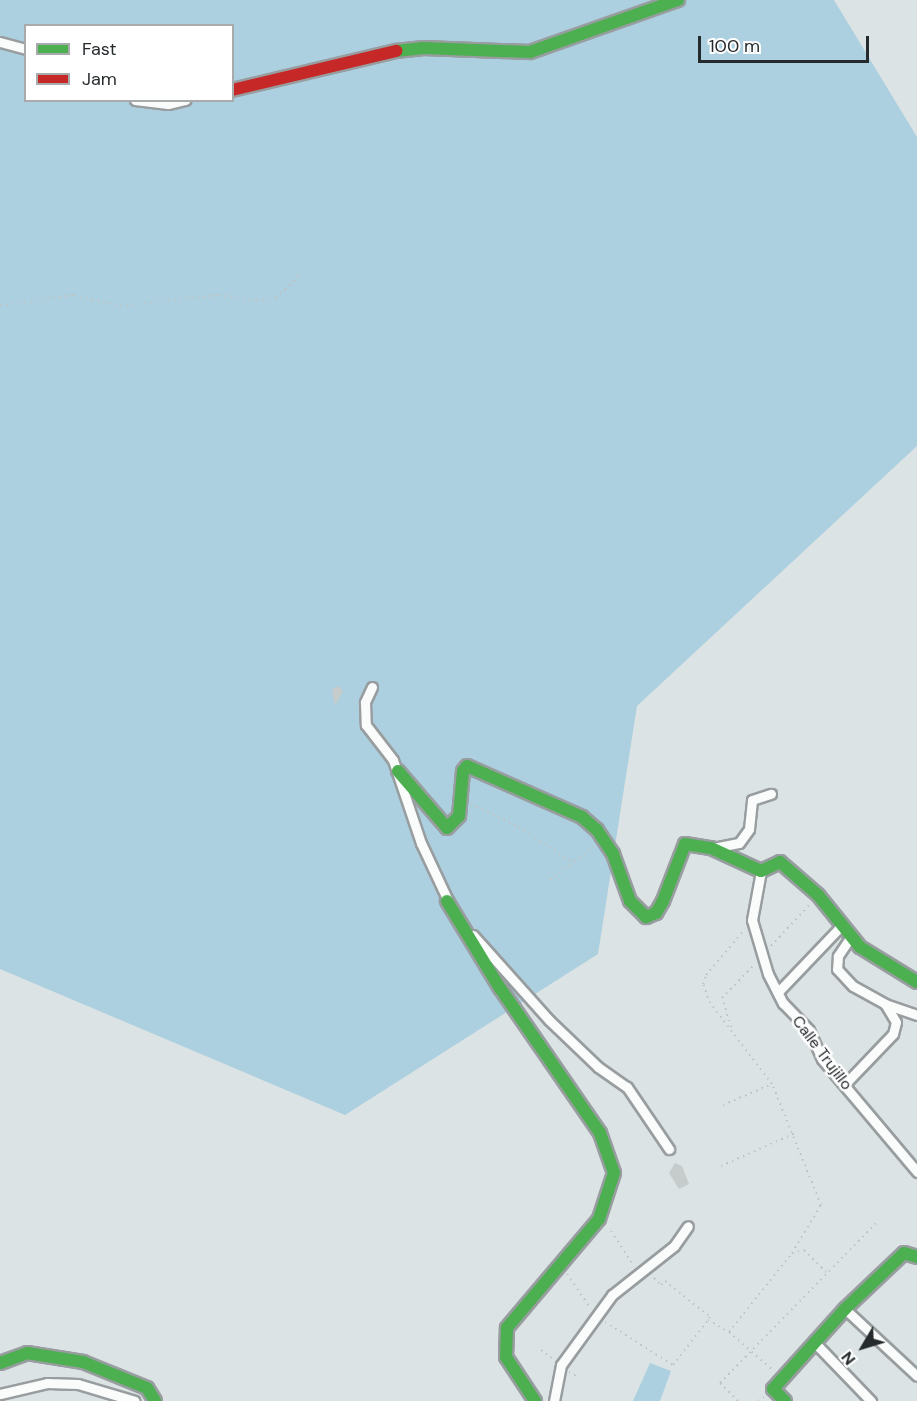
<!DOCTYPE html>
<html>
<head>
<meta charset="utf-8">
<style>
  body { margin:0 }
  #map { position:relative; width:917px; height:1401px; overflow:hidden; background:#dce3e5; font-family:"DM Sans",sans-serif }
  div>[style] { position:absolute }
  .green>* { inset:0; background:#acd0df }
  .building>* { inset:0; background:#c6cbcc }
  .path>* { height:2px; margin-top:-1px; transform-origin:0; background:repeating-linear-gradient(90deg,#c0c2c3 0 1.5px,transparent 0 6px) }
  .roads { filter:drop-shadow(2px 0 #989d9f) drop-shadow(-2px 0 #989d9f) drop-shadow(0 2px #989d9f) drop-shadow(0 -2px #989d9f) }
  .street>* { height:9px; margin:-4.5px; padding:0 4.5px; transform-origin:4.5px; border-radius:4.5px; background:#fafbfb }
  .fast>* { height:12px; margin:-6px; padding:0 6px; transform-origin:6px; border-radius:6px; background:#4caf50 }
  .jam>* { height:12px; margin:-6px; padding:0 6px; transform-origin:6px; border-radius:6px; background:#c62828 }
  span { translate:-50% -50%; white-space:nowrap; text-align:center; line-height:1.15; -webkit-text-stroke:5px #fff; paint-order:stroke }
  .street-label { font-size:16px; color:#252a2c }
  .legend { position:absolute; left:24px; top:24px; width:210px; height:78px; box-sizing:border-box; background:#fff; border:2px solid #a8aaab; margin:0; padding:8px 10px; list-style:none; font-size:18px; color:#252a2c }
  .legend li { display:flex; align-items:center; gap:12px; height:30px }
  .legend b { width:30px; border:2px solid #a8aaab }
  .north { position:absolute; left:833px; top:1317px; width:60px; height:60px; -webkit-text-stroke:4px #fff; paint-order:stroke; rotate:232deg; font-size:16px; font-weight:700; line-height:24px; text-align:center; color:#252a2c }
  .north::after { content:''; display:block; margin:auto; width:21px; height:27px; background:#252a2c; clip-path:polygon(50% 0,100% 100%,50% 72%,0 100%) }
  .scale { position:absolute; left:698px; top:36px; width:171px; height:27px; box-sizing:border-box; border:3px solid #252a2c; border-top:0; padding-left:8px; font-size:18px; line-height:21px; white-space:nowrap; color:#252a2c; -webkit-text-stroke:4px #fff; paint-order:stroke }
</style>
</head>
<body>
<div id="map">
  <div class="green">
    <i style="clip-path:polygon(evenodd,0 0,834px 0,917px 137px,917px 446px,637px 706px,598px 954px,345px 1115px,0 969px,0 0,26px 26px,232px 26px,232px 100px,26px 100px,26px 26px)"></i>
    <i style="clip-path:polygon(650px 1363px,671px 1371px,660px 1401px,633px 1401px)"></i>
  </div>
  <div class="building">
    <i style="clip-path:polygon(339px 686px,343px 691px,335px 706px,332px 689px)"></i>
    <i style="clip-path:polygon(675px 1163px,682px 1166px,689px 1184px,679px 1189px,669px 1173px)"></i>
  </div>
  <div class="path">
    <i style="left:0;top:305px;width:75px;rotate:-7.7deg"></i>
    <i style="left:74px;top:295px;width:47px;rotate:13.4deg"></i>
    <i style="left:120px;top:306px;width:100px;rotate:-6.3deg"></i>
    <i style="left:219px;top:295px;width:37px;rotate:9deg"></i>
    <i style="left:256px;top:301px;width:20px;rotate:-9deg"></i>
    <i style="left:276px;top:298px;width:35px;rotate:-44deg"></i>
    <i style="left:471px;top:804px;width:53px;rotate:25.6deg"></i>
    <i style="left:519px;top:827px;width:64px;rotate:33.4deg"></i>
    <i style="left:550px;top:880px;width:55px;rotate:-36.9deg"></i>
    <i style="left:771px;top:946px;width:57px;rotate:-47.1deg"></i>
    <i style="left:731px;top:1027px;width:30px;rotate:-107deg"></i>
    <i style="left:722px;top:998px;width:47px;rotate:-45.9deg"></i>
    <i style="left:723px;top:1105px;width:53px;rotate:-23.2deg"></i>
    <i style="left:721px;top:1166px;width:81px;rotate:-24deg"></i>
    <i style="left:611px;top:1231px;width:42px;rotate:56.7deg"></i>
    <i style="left:792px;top:1253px;width:12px;rotate:-14deg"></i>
    <i style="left:804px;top:1250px;width:31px;rotate:45deg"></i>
    <i style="left:567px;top:1274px;width:42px;rotate:55.6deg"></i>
    <i style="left:654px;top:1278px;width:10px;rotate:45deg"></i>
    <i style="left:661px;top:1285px;width:6px;rotate:-45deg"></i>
    <i style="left:665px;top:1281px;width:58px;rotate:38.7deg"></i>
    <i style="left:710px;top:1317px;width:4px;rotate:124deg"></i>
    <i style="left:605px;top:1322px;width:80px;rotate:32.3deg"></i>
    <i style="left:673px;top:1365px;width:57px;rotate:-52.1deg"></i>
    <i style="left:708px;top:1320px;width:24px;rotate:30deg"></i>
    <i style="left:729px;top:1332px;width:60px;rotate:40.9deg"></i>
    <i style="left:729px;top:1332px;width:101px;rotate:-51.4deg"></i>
    <i style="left:792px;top:1253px;width:56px;rotate:-58.9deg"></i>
    <i style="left:821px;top:1205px;width:131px;rotate:-112deg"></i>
    <i style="left:772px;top:1084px;width:102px;rotate:-127.4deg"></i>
    <i style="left:710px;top:1003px;width:20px;rotate:-110deg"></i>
    <i style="left:703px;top:984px;width:9px;rotate:-72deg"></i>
    <i style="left:706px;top:975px;width:60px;rotate:-49.7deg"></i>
    <i style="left:541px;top:1350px;width:15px;rotate:37deg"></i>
    <i style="left:569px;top:1372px;width:12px;rotate:31deg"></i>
    <i style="left:738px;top:1401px;width:25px;rotate:-135deg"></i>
    <i style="left:720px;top:1383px;width:223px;rotate:-45.7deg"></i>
    <i style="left:758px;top:1401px;width:7px;rotate:-34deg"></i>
  </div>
  <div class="roads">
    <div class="street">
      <i style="left:0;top:42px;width:27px;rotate:15deg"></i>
      <i style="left:135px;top:100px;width:33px;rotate:7deg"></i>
      <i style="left:168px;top:104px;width:18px;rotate:-13deg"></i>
      <i style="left:372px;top:687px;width:17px;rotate:115deg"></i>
      <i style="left:365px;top:702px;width:23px;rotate:88deg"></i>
      <i style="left:366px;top:725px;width:44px;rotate:52.4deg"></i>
      <i style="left:393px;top:760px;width:88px;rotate:71.4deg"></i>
      <i style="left:421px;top:843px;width:68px;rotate:64.9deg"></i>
      <i style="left:713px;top:848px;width:26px;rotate:-11deg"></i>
      <i style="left:739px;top:843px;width:17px;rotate:-54deg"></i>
      <i style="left:749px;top:829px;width:29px;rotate:-84deg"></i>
      <i style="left:752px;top:800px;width:20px;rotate:-18deg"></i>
      <i style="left:761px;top:871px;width:50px;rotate:100.4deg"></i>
      <i style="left:752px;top:920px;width:56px;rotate:73.5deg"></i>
      <i style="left:768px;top:974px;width:33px;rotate:63deg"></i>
      <i style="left:783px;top:1003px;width:37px;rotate:46deg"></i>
      <i style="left:809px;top:1030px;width:32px;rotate:66deg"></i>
      <i style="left:822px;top:1059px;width:148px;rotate:49.9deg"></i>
      <i style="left:473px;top:935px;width:114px;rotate:48.2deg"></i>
      <i style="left:549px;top:1020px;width:68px;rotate:43.8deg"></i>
      <i style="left:598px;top:1067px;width:35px;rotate:35deg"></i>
      <i style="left:627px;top:1087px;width:75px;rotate:55.9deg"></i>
      <i style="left:850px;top:938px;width:22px;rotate:124deg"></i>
      <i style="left:838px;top:956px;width:13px;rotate:94deg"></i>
      <i style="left:837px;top:969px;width:23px;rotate:47deg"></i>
      <i style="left:853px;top:986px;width:37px;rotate:29deg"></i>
      <i style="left:885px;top:1004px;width:34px;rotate:19deg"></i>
      <i style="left:778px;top:992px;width:93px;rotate:-46.3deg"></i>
      <i style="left:845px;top:1084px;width:69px;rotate:-46.2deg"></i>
      <i style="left:893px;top:1034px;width:12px;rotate:-76deg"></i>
      <i style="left:896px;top:1022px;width:21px;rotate:-121deg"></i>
      <i style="left:845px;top:1309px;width:98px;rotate:42.9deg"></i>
      <i style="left:815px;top:1343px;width:81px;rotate:46deg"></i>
      <i style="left:0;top:1394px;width:48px;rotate:-13.2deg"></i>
      <i style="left:47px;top:1383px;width:31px;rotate:2deg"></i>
      <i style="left:78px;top:1384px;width:59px;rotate:16.6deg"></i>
      <i style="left:554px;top:1401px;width:37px;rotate:-79deg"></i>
      <i style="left:561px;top:1365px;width:87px;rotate:-53.9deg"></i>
      <i style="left:612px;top:1295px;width:79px;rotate:-38.3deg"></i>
      <i style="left:674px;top:1246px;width:24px;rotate:-55deg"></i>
    </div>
    <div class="fast">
      <i style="left:396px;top:51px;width:28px;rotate:-6deg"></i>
      <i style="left:424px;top:48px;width:106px;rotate:2.2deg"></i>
      <i style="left:530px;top:52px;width:157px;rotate:-19.4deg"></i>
      <i style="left:398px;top:771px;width:75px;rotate:49.3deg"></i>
      <i style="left:447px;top:828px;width:17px;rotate:-45deg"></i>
      <i style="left:459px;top:816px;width:45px;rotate:-84.9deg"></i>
      <i style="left:463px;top:771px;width:6px;rotate:-51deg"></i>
      <i style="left:467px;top:766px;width:126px;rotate:23.9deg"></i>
      <i style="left:582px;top:817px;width:20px;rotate:41deg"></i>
      <i style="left:597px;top:830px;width:29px;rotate:56deg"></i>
      <i style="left:613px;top:854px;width:50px;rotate:70.1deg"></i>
      <i style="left:630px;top:901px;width:23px;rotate:45deg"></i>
      <i style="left:646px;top:917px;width:11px;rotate:-22deg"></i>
      <i style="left:656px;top:913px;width:14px;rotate:-60deg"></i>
      <i style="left:663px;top:901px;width:61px;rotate:-68.9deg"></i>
      <i style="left:685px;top:844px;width:26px;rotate:9deg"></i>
      <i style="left:711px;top:848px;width:55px;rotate:24.7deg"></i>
      <i style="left:761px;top:871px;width:21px;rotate:-25deg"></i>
      <i style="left:780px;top:862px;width:50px;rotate:41deg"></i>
      <i style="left:818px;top:895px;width:67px;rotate:51.1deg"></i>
      <i style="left:860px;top:947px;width:67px;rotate:31.6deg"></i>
      <i style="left:447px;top:901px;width:102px;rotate:58.7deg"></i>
      <i style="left:500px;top:988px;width:176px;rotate:55.4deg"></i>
      <i style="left:600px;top:1133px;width:42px;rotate:70.7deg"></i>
      <i style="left:614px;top:1173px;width:48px;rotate:108.1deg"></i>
      <i style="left:599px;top:1219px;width:143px;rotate:130.2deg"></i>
      <i style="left:507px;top:1328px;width:29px;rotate:92deg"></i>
      <i style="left:506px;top:1357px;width:53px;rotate:56.6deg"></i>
      <i style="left:0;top:1363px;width:29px;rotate:-20deg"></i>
      <i style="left:27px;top:1353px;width:57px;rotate:9.1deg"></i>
      <i style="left:83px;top:1362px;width:69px;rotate:22.1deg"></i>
      <i style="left:147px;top:1388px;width:15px;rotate:58deg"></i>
      <i style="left:785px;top:1401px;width:17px;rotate:-135deg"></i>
      <i style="left:773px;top:1389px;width:108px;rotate:-48deg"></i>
      <i style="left:845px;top:1309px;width:81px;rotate:-43.5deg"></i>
      <i style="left:904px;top:1253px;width:14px;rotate:17deg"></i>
    </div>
    <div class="jam">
      <i style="left:232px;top:90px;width:169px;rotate:-13.4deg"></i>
    </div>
  </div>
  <div class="street-label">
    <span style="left:822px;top:1053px;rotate:53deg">Calle Trujillo</span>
  </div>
  <ul class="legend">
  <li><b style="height:8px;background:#4caf50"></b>Fast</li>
  <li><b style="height:8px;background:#c62828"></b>Jam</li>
  </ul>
  <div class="north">N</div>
  <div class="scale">100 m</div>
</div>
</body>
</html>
